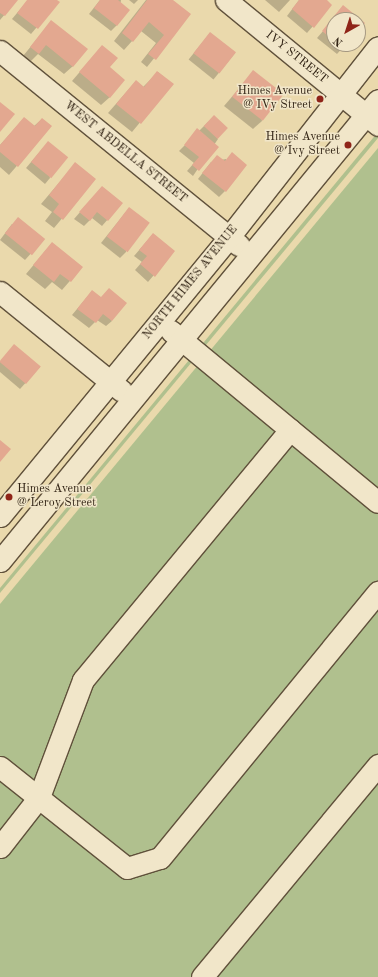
<!DOCTYPE html>
<html>
<head>
<meta charset="utf-8">
<style>
  body { margin:0 }
  #map { position:relative; width:378px; height:977px; overflow:hidden; background:#ead9ac; font-family:"Old Standard TT",serif }
  div>[style] { position:absolute }
  .green>* { inset:0; background:#b0c08e }
  .shadow>* { inset:0; background:#0003; transform-origin:0 0 }
  .building>* { inset:0; background:#e3a890; transform-origin:0 0 }
  .roads { filter:drop-shadow(1px 0 #60513b) drop-shadow(-1px 0 #60513b) drop-shadow(0 1px #60513b) drop-shadow(0 -1px #60513b) }
  .minor>* { height:21px; margin:-10.5px; padding:0 10.5px; transform-origin:10.5px; border-radius:10.5px; background:#f1e6c9 }
  .dots>* { width:11px; height:11px; translate:-50% -50%; box-sizing:border-box; border:2px solid #f1e6c9; border-radius:50% }
  span { translate:-50% -50%; white-space:nowrap; text-align:center; line-height:1.15; -webkit-text-stroke:3px #f1e6c9; paint-order:stroke }
  .street-label { font-size:12px; color:#322415 }
  .poi-label { font-size:12px; color:#322415 }
  .right { translate:-100% -50%; text-align:right }
  .left { translate:0 -50%; text-align:left }
  .north { position:absolute; left:326px; top:12px; width:40px; height:40px; box-sizing:border-box; background:#f1e6c9; border:1px solid #a59881; border-radius:50%; rotate:219deg; font-size:11px; font-weight:700; line-height:16px; text-align:center; color:#322415 }
  .north::after { content:''; display:block; margin:auto; width:14px; height:18px; background:#8f2418; clip-path:polygon(50% 0,100% 100%,50% 72%,0 100%) }
</style>
</head>
<body>
<div id="map">
  <div class="green">
    <i style="clip-path:polygon(378px 132px,378px 138px,0 593px,0 588px)"></i>
    <i style="clip-path:polygon(378px 148px,378px 977px,0 977px,0 604px)"></i>
  </div>
  <div class="shadow">
    <i style="clip-path:polygon(0 0,17px 0,0 20px)"></i>
    <i style="clip-path:polygon(28px 0,58px 2px,31px 34px,12px 19px)"></i>
    <i style="clip-path:polygon(100px 0,121px 0,117px 25px,111px 31px,89px 14px)"></i>
    <i style="clip-path:polygon(129px 0,138px 0,134px 4px)"></i>
    <i style="clip-path:polygon(146px 0,171px 0,189px 15px,147px 67px,141px 62px,156px 43px,141px 31px,124px 50px,114px 41px)"></i>
    <i style="clip-path:polygon(265px 0,290px 0,279px 12px)"></i>
    <i style="clip-path:polygon(299px 0,325px 0,331px 5px,307px 33px,287px 16px)"></i>
    <i style="clip-path:polygon(344px 7px,363px 23px,358px 29px,358px 20px,334px 20px,334px 44px,346px 44px,337px 54px,317px 38px)"></i>
    <i style="clip-path:polygon(51px 22px,73px 66px,64px 74px,38px 54px,30px 62px,23px 56px)"></i>
    <i style="left:210px;top:33px;width:32px;height:34px;rotate:39deg"></i>
    <i style="clip-path:polygon(102px 46px,108px 67px,110px 97px,101px 105px,72px 81px)"></i>
    <i style="clip-path:polygon(254px 71px,262px 121px,253px 129px,224px 106px)"></i>
    <i style="clip-path:polygon(158px 72px,172px 84px,132px 132px,108px 113px,136px 81px,143px 87px)"></i>
    <i style="clip-path:polygon(24px 118px,34px 126px,42px 119px,51px 126px,9px 175px,0 167px,0 145px)"></i>
    <i style="clip-path:polygon(208px 122px,218px 139px,193px 176px,187px 171px,194px 163px,179px 151px)"></i>
    <i style="clip-path:polygon(43px 148px,50px 178px,45px 184px,26px 168px)"></i>
    <i style="clip-path:polygon(226px 159px,225px 191px,219px 197px,198px 179px,211px 162px)"></i>
    <i style="clip-path:polygon(75px 164px,95px 179px,54px 228px,45px 221px,52px 212px,41px 204px)"></i>
    <i style="clip-path:polygon(102px 187px,122px 203px,102px 226px,92px 218px,84px 226px,74px 219px)"></i>
    <i style="clip-path:polygon(129px 208px,126px 252px,120px 258px,101px 243px)"></i>
    <i style="clip-path:polygon(12px 224px,44px 239px,25px 260px,0 240px)"></i>
    <i style="clip-path:polygon(153px 234px,174px 251px,148px 282px,135px 270px,142px 262px,134px 256px)"></i>
    <i style="clip-path:polygon(52px 243px,82px 267px,62px 290px,52px 282px,45px 289px,26px 274px)"></i>
    <i style="clip-path:polygon(92px 291px,112px 321px,106px 326px,97px 320px,89px 328px,72px 315px)"></i>
    <i style="clip-path:polygon(9px 351px,40px 367px,20px 389px,0 372px,0 362px)"></i>
  </div>
  <div class="building">
    <i style="clip-path:polygon(0 0,18px 0,5px 16px,0 13px)"></i>
    <i style="clip-path:polygon(27px 0,57px 0,60px 2px,38px 29px,17px 13px)"></i>
    <i style="clip-path:polygon(100px 0,118px 0,130px 10px,117px 26px,94px 8px)"></i>
    <i style="clip-path:polygon(147px 0,173px 0,191px 14px,156px 60px,148px 54px,164px 35px,149px 22px,133px 42px,122px 33px)"></i>
    <i style="clip-path:polygon(299px 0,327px 0,332px 5px,314px 28px,292px 9px)"></i>
    <i style="clip-path:polygon(343px 5px,365px 23px,358px 31px,358px 20px,334px 20px,334px 41px,322px 31px)"></i>
    <i style="clip-path:polygon(51px 20px,88px 49px,73px 67px,46px 45px,39px 54px,30px 47px)"></i>
    <i style="left:210px;top:32px;width:33px;height:27px;rotate:38deg"></i>
    <i style="clip-path:polygon(102px 45px,118px 58px,110px 67px,125px 80px,110px 98px,79px 72px)"></i>
    <i style="left:253px;top:70px;width:39px;height:34px;rotate:38deg"></i>
    <i style="clip-path:polygon(157px 71px,174px 84px,141px 124px,116px 104px,136px 80px,144px 87px)"></i>
    <i style="clip-path:polygon(0 102px,15px 114px,0 132px)"></i>
    <i style="left:214px;top:115px;width:19px;height:15px;rotate:43deg"></i>
    <i style="clip-path:polygon(24px 117px,35px 126px,42px 118px,52px 126px,18px 167px,0 152px,0 145px)"></i>
    <i style="clip-path:polygon(197px 128px,219px 147px,199px 171px,192px 165px,199px 157px,184px 145px)"></i>
    <i style="left:48px;top:141px;width:26px;height:27px;rotate:39deg"></i>
    <i style="clip-path:polygon(232px 152px,247px 165px,226px 192px,202px 173px,217px 155px,225px 161px)"></i>
    <i style="clip-path:polygon(75px 162px,96px 179px,63px 220px,53px 212px,59px 204px,49px 195px)"></i>
    <i style="clip-path:polygon(102px 186px,123px 203px,108px 221px,97px 212px,90px 221px,79px 212px)"></i>
    <i style="left:129px;top:207px;width:26px;height:37px;rotate:37deg"></i>
    <i style="left:18px;top:217px;width:35px;height:21px;rotate:39deg"></i>
    <i style="clip-path:polygon(153px 233px,175px 251px,155px 277px,140px 264px,147px 256px,139px 250px)"></i>
    <i style="clip-path:polygon(52px 242px,83px 267px,71px 282px,60px 274px,54px 282px,33px 265px)"></i>
    <i style="clip-path:polygon(109px 288px,127px 303px,112px 321px,103px 314px,96px 323px,77px 309px,92px 290px,101px 297px)"></i>
    <i style="left:14px;top:344px;width:35px;height:23px;rotate:40deg"></i>
    <i style="clip-path:polygon(0 440px,11px 449px,0 462px)"></i>
  </div>
  <div class="roads">
    <div class="minor">
      <i style="left:226px;top:0;width:197px;rotate:39.4deg"></i>
      <i style="left:0;top:51px;width:308px;rotate:39.1deg"></i>
      <i style="left:0;top:292px;width:157px;rotate:39.1deg"></i>
      <i style="left:171px;top:331px;width:268px;rotate:39.6deg"></i>
      <i style="left:0;top:516px;width:361px;rotate:-50.6deg"></i>
      <i style="left:229px;top:237px;width:241px;rotate:-51.9deg"></i>
      <i style="left:0;top:561px;width:596px;rotate:-50.65deg"></i>
      <i style="left:0;top:767px;width:162px;rotate:38.5deg"></i>
      <i style="left:127px;top:868px;width:34px;rotate:-17deg"></i>
      <i style="left:160px;top:858px;width:344px;rotate:-50.7deg"></i>
      <i style="left:0;top:847px;width:63px;rotate:-52deg"></i>
      <i style="left:39px;top:797px;width:125px;rotate:-69.4deg"></i>
      <i style="left:83px;top:680px;width:325px;rotate:-50.4deg"></i>
      <i style="left:202px;top:977px;width:276px;rotate:-50.3deg"></i>
    </div>
  </div>
  <div class="dots">
    <i style="left:320px;top:99px;background:#8f2418"></i>
    <i style="left:348px;top:145px;background:#8f2418"></i>
    <i style="left:9px;top:497px;background:#8f2418"></i>
  </div>
  <div class="street-label">
    <span style="left:296px;top:58px;rotate:39deg">IVY STREET</span>
    <span style="left:125px;top:153px;rotate:39deg">WEST ABDELLA STREET</span>
    <span style="left:191px;top:283px;rotate:-51deg">NORTH HIMES AVENUE</span>
  </div>
  <div class="poi-label">
    <span class="right" style="left:312px;top:99px">Himes Avenue<br>@ IVy Street</span>
    <span class="right" style="left:340px;top:145px">Himes Avenue<br>@ Ivy Street</span>
    <span class="left" style="left:17px;top:497px">Himes Avenue<br>@ Leroy Street</span>
  </div>
  <div class="north">N</div>
</div>
</body>
</html>
